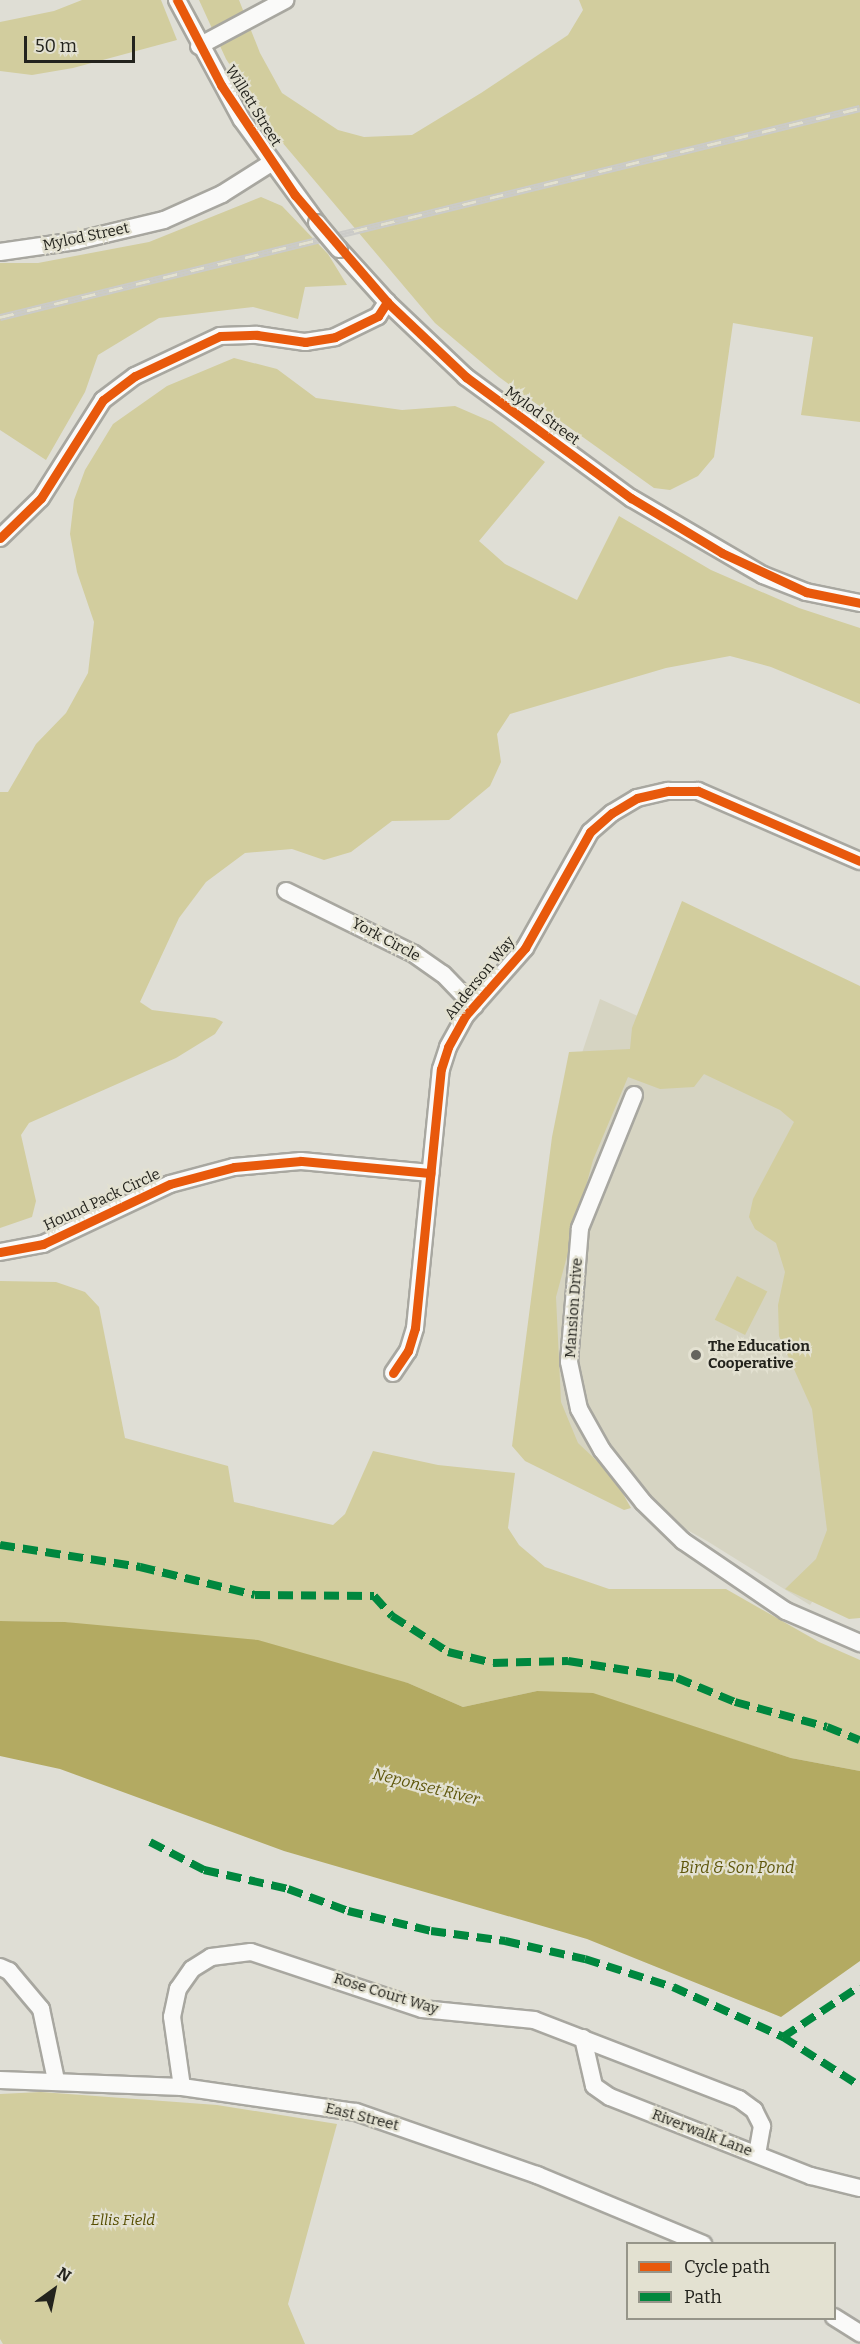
<!DOCTYPE html>
<html>
<head>
<meta charset="utf-8">
<style>
  body { margin:0 }
  #map { position:relative; width:860px; height:2344px; overflow:hidden; background:#dfded5; font-family:Bitter,serif }
  div>[style] { position:absolute }
  .built>* { inset:0; background:#d6d4c2 }
  .green>* { inset:0; background:#d2cd9e; transform-origin:0 0 }
  .water>* { inset:0; background:#b3aa62 }
  .roads { filter:drop-shadow(2px 0 #a8a7a0) drop-shadow(-2px 0 #a8a7a0) drop-shadow(0 2px #a8a7a0) drop-shadow(0 -2px #a8a7a0) }
  .minor>* { height:16px; margin:-8px; padding:0 8px; transform-origin:8px; border-radius:8px; background:#fafaf9 }
  .rail>* { height:7px; margin-top:-3.5px; transform-origin:0; background:repeating-linear-gradient(90deg,#e3e1d1 0 14px,#cbcbc8 0 28px); box-sizing:border-box; border-block:2px solid #cbcbc8 }
  .bridges { filter:drop-shadow(2px 0 #a8a7a0) drop-shadow(-2px 0 #a8a7a0) drop-shadow(0 2px #a8a7a0) drop-shadow(0 -2px #a8a7a0) }
  .minor-bridge>* { height:16px; margin:-8px; padding:0 8px; transform-origin:8px; border-radius:8px; background:#fafaf9 }
  .quiet>* { height:8px; margin-top:-4px; transform-origin:0; background:repeating-linear-gradient(90deg,#00873e 0 15px,transparent 0 23px) }
  .cycleway>* { height:9px; margin:-4.5px; padding:0 4.5px; transform-origin:4.5px; border-radius:4.5px; background:#e8590c }
  .dots>* { width:16px; height:16px; translate:-50% -50%; box-sizing:border-box; border:3px solid #e3e1d1; border-radius:50% }
  span { translate:-50% -50%; white-space:nowrap; text-align:center; line-height:1.15; -webkit-text-stroke:4.5px #e3e1d1; paint-order:stroke }
  .street-label { font-size:15px; color:#23231d }
  .poi-label { font-size:15px; color:#23231d; font-weight:700 }
  .left { translate:0 -50%; text-align:left }
  .park-label { font-size:15px; color:#564d00; font-style:italic }
  .water-label { font-size:16px; color:#5e560b; font-style:italic }
  .legend { position:absolute; left:626px; top:2242px; width:210px; height:78px; box-sizing:border-box; background:#e3e1d1; border:2px solid #969589; margin:0; padding:8px 10px; list-style:none; font-size:18px; color:#23231d }
  .legend li { display:flex; align-items:center; gap:12px; height:30px }
  .legend b { width:30px; border:2px solid #969589 }
  .north { position:absolute; left:24px; top:2260px; width:60px; height:60px; -webkit-text-stroke:4px #e3e1d1; paint-order:stroke; rotate:33deg; font-size:16px; font-weight:700; line-height:24px; text-align:center; color:#23231d }
  .north::after { content:''; display:block; margin:auto; width:21px; height:27px; background:#23231d; clip-path:polygon(50% 0,100% 100%,50% 72%,0 100%) }
  .scale { position:absolute; left:24px; top:36px; width:111px; height:27px; box-sizing:border-box; border:3px solid #23231d; border-top:0; padding-left:8px; font-size:18px; line-height:21px; white-space:nowrap; color:#23231d; -webkit-text-stroke:4px #e3e1d1; paint-order:stroke }
</style>
</head>
<body>
<div id="map">
  <div class="built">
    <i style="clip-path:polygon(600px 999px,860px 1116px,844px 1554px,810px 1605px,707px 1541px,524px 1439px,582px 1053px)"></i>
  </div>
  <div class="green">
    <i style="clip-path:polygon(82px 0,161px 0,177px 40px,73px 68px,32px 75px,0 71px,0 22px,54px 11px)"></i>
    <i style="clip-path:polygon(199px 0,239px 0,260px 53px,282px 93px,338px 130px,364px 137px,412px 135px,481px 93px,568px 35px,583px 10px,579px 0,860px 0,860px 422px,801px 415px,813px 337px,733px 323px,714px 457px,698px 476px,670px 490px,654px 488px,499px 377px,435px 323px,276px 135px,226px 59px)"></i>
    <i style="clip-path:polygon(261px 197px,282px 206px,328px 254px,347px 285px,305px 287px,298px 319px,253px 307px,159px 318px,98px 355px,85px 392px,46px 460px,0 430px,0 263px,38px 263px,149px 242px)"></i>
    <i style="clip-path:polygon(234px 358px,277px 369px,316px 398px,402px 410px,455px 406px,492px 422px,545px 462px,479px 541px,505px 564px,577px 600px,619px 516px,711px 570px,799px 608px,860px 628px,860px 704px,771px 667px,730px 656px,666px 668px,510px 714px,497px 734px,501px 762px,490px 786px,449px 820px,392px 821px,351px 852px,324px 860px,292px 849px,245px 853px,206px 882px,179px 918px,140px 1002px,152px 1010px,215px 1018px,223px 1022px,215px 1034px,176px 1058px,29px 1123px,21px 1135px,36px 1201px,32px 1217px,0 1228px,0 792px,8px 792px,36px 744px,66px 713px,88px 673px,94px 622px,77px 572px,70px 534px,74px 500px,85px 470px,113px 424px,167px 386px)"></i>
    <i style="clip-path:polygon(682px 901px,860px 986px,860px 1618px,849px 1619px,785px 1589px,816px 1559px,827px 1530px,812px 1409px,779px 1336px,778px 1305px,785px 1272px,776px 1243px,755px 1229px,749px 1217px,753px 1199px,794px 1122px,780px 1110px,704px 1074px,694px 1087px,660px 1089px,628px 1077px,593px 1160px,556px 1297px,561px 1402px,578px 1443px,613px 1476px,631px 1508px,624px 1510px,525px 1461px,512px 1446px,552px 1137px,569px 1052px,630px 1049px,632px 1028px)"></i>
    <i style="left:737px;top:1276px;width:34px;height:49px;rotate:27deg"></i>
    <i style="clip-path:polygon(0 1281px,56px 1282px,85px 1292px,99px 1307px,125px 1438px,228px 1466px,234px 1502px,333px 1525px,345px 1514px,373px 1451px,438px 1465px,515px 1473px,508px 1528px,519px 1545px,545px 1567px,609px 1589px,726px 1589px,819px 1642px,860px 1660px,860px 1771px,791px 1758px,700px 1729px,537px 1691px,463px 1707px,408px 1683px,65px 1622px,0 1621px)"></i>
    <i style="clip-path:polygon(41px 2092px,217px 2105px,337px 2124px,288px 2304px,305px 2344px,3px 2344px,0 2339px,0 2094px)"></i>
  </div>
  <div class="water">
    <i style="clip-path:polygon(0 1621px,65px 1622px,258px 1640px,408px 1683px,463px 1707px,537px 1691px,593px 1693px,791px 1758px,860px 1771px,860px 1961px,781px 2017px,587px 1939px,284px 1851px,60px 1769px,0 1756px)"></i>
  </div>
  <div class="roads">
    <div class="minor">
      <i style="left:177px;top:0;width:136px;rotate:61.6deg"></i>
      <i style="left:242px;top:120px;width:127px;rotate:53.9deg"></i>
      <i style="left:199px;top:46px;width:98px;rotate:-28.1deg"></i>
      <i style="left:339px;top:249px;width:72px;rotate:47.8deg"></i>
      <i style="left:387px;top:302px;width:109px;rotate:43.5deg"></i>
      <i style="left:466px;top:377px;width:205px;rotate:36.3deg"></i>
      <i style="left:631px;top:498px;width:153px;rotate:30.3deg"></i>
      <i style="left:763px;top:575px;width:46px;rotate:21.6deg"></i>
      <i style="left:806px;top:592px;width:55px;rotate:11.5deg"></i>
      <i style="left:0;top:252px;width:77px;rotate:-8.2deg"></i>
      <i style="left:76px;top:241px;width:90px;rotate:-13.4deg"></i>
      <i style="left:164px;top:220px;width:64px;rotate:-24.1deg"></i>
      <i style="left:222px;top:194px;width:58px;rotate:-32.3deg"></i>
      <i style="left:0;top:538px;width:57px;rotate:-44.3deg"></i>
      <i style="left:41px;top:498px;width:116px;rotate:-57.7deg"></i>
      <i style="left:103px;top:400px;width:40px;rotate:-37deg"></i>
      <i style="left:135px;top:376px;width:94px;rotate:-25.2deg"></i>
      <i style="left:220px;top:336px;width:37px;rotate:-2deg"></i>
      <i style="left:257px;top:335px;width:49px;rotate:8.3deg"></i>
      <i style="left:305px;top:342px;width:30px;rotate:-9deg"></i>
      <i style="left:335px;top:337px;width:48px;rotate:-26deg"></i>
      <i style="left:378px;top:316px;width:17px;rotate:-57deg"></i>
      <i style="left:286px;top:891px;width:143px;rotate:26.2deg"></i>
      <i style="left:414px;top:954px;width:35px;rotate:35deg"></i>
      <i style="left:443px;top:974px;width:45px;rotate:45.9deg"></i>
      <i style="left:634px;top:1095px;width:144px;rotate:112.1deg"></i>
      <i style="left:580px;top:1228px;width:134px;rotate:94.7deg"></i>
      <i style="left:569px;top:1362px;width:48px;rotate:78deg"></i>
      <i style="left:579px;top:1409px;width:47px;rotate:60.7deg"></i>
      <i style="left:602px;top:1450px;width:66px;rotate:51.7deg"></i>
      <i style="left:643px;top:1502px;width:56px;rotate:44.3deg"></i>
      <i style="left:683px;top:1541px;width:125px;rotate:34.2deg"></i>
      <i style="left:786px;top:1611px;width:81px;rotate:23.4deg"></i>
      <i style="left:0;top:1252px;width:44px;rotate:-10.5deg"></i>
      <i style="left:43px;top:1244px;width:140px;rotate:-25.3deg"></i>
      <i style="left:170px;top:1184px;width:66px;rotate:-14.9deg"></i>
      <i style="left:234px;top:1167px;width:67px;rotate:-5.1deg"></i>
      <i style="left:301px;top:1161px;width:130px;rotate:5.3deg"></i>
      <i style="left:393px;top:1373px;width:27px;rotate:-56deg"></i>
      <i style="left:408px;top:1351px;width:24px;rotate:-73deg"></i>
      <i style="left:415px;top:1328px;width:260px;rotate:-84.3deg"></i>
      <i style="left:441px;top:1069px;width:23px;rotate:-72deg"></i>
      <i style="left:448px;top:1047px;width:37px;rotate:-61deg"></i>
      <i style="left:466px;top:1015px;width:89px;rotate:-48.6deg"></i>
      <i style="left:525px;top:948px;width:133px;rotate:-60.7deg"></i>
      <i style="left:590px;top:832px;width:29px;rotate:-41deg"></i>
      <i style="left:612px;top:813px;width:29px;rotate:-31deg"></i>
      <i style="left:637px;top:798px;width:32px;rotate:-13deg"></i>
      <i style="left:668px;top:791px;width:30px"></i>
      <i style="left:698px;top:791px;width:176px;rotate:23.4deg"></i>
      <i style="left:0;top:1967px;width:10px;rotate:24deg"></i>
      <i style="left:9px;top:1971px;width:50px;rotate:49.9deg"></i>
      <i style="left:41px;top:2009px;width:73px;rotate:78.1deg"></i>
      <i style="left:583px;top:2038px;width:49px;rotate:77.1deg"></i>
      <i style="left:594px;top:2086px;width:19px;rotate:35deg"></i>
      <i style="left:610px;top:2097px;width:216px;rotate:21.5deg"></i>
      <i style="left:811px;top:2176px;width:50px;rotate:13.8deg"></i>
      <i style="left:0;top:2080px;width:182px;rotate:2.2deg"></i>
      <i style="left:182px;top:2087px;width:176px;rotate:8.2deg"></i>
      <i style="left:356px;top:2112px;width:192px;rotate:19.2deg"></i>
      <i style="left:537px;top:2175px;width:180px;rotate:22.6deg"></i>
      <i style="left:182px;top:2087px;width:71px;rotate:-98.1deg"></i>
      <i style="left:172px;top:2017px;width:29px;rotate:-78deg"></i>
      <i style="left:178px;top:1989px;width:24px;rotate:-55deg"></i>
      <i style="left:192px;top:1969px;width:22px;rotate:-32deg"></i>
      <i style="left:211px;top:1957px;width:40px;rotate:-7.1deg"></i>
      <i style="left:251px;top:1952px;width:180px;rotate:18.4deg"></i>
      <i style="left:422px;top:2009px;width:113px;rotate:5.6deg"></i>
      <i style="left:534px;top:2020px;width:220px;rotate:21.1deg"></i>
      <i style="left:739px;top:2099px;width:19px;rotate:36deg"></i>
      <i style="left:754px;top:2110px;width:18px;rotate:63deg"></i>
      <i style="left:762px;top:2126px;width:28px;rotate:100deg"></i>
      <i style="left:834px;top:2317px;width:31px;rotate:32deg"></i>
    </div>
  </div>
  <div class="rail">
    <i style="left:0;top:317px;width:885px;rotate:-13.66deg"></i>
  </div>
  <div class="bridges">
    <div class="minor-bridge">
      <i style="left:317px;top:223px;width:34px;rotate:50deg"></i>
    </div>
  </div>
  <div class="quiet">
    <i style="left:0;top:1545px;width:142px;rotate:8.9deg"></i>
    <i style="left:140px;top:1567px;width:118px;rotate:13.7deg"></i>
    <i style="left:255px;top:1595px;width:119px;rotate:0.5deg"></i>
    <i style="left:374px;top:1596px;width:27px;rotate:48deg"></i>
    <i style="left:392px;top:1616px;width:67px;rotate:32.7deg"></i>
    <i style="left:448px;top:1652px;width:46px;rotate:13.7deg"></i>
    <i style="left:493px;top:1663px;width:75px;rotate:-1.5deg"></i>
    <i style="left:568px;top:1661px;width:110px;rotate:8.9deg"></i>
    <i style="left:677px;top:1678px;width:63px;rotate:22.5deg"></i>
    <i style="left:735px;top:1702px;width:95px;rotate:15.2deg"></i>
    <i style="left:827px;top:1727px;width:35px;rotate:22deg"></i>
    <i style="left:150px;top:1842px;width:61px;rotate:27.4deg"></i>
    <i style="left:204px;top:1870px;width:86px;rotate:12.7deg"></i>
    <i style="left:288px;top:1889px;width:64px;rotate:20.1deg"></i>
    <i style="left:348px;top:1911px;width:85px;rotate:13.5deg"></i>
    <i style="left:431px;top:1931px;width:75px;rotate:7.7deg"></i>
    <i style="left:505px;top:1941px;width:82px;rotate:12.7deg"></i>
    <i style="left:585px;top:1959px;width:92px;rotate:17.7deg"></i>
    <i style="left:673px;top:1987px;width:121px;rotate:24.4deg"></i>
    <i style="left:783px;top:2037px;width:91px;rotate:32.5deg"></i>
    <i style="left:783px;top:2037px;width:92px;rotate:-33.5deg"></i>
  </div>
  <div class="cycleway">
    <i style="left:177px;top:0;width:96px;rotate:62.6deg"></i>
    <i style="left:221px;top:85px;width:133px;rotate:56.1deg"></i>
    <i style="left:295px;top:195px;width:141px;rotate:49.3deg"></i>
    <i style="left:387px;top:302px;width:109px;rotate:43.5deg"></i>
    <i style="left:466px;top:377px;width:205px;rotate:36.3deg"></i>
    <i style="left:631px;top:498px;width:106px;rotate:31.1deg"></i>
    <i style="left:722px;top:553px;width:93px;rotate:24.9deg"></i>
    <i style="left:806px;top:592px;width:55px;rotate:11.5deg"></i>
    <i style="left:0;top:538px;width:57px;rotate:-44.3deg"></i>
    <i style="left:41px;top:498px;width:116px;rotate:-57.7deg"></i>
    <i style="left:103px;top:400px;width:40px;rotate:-37deg"></i>
    <i style="left:135px;top:376px;width:94px;rotate:-25.2deg"></i>
    <i style="left:220px;top:336px;width:37px;rotate:-2deg"></i>
    <i style="left:257px;top:335px;width:49px;rotate:8.3deg"></i>
    <i style="left:305px;top:342px;width:30px;rotate:-9deg"></i>
    <i style="left:335px;top:337px;width:48px;rotate:-26deg"></i>
    <i style="left:378px;top:316px;width:17px;rotate:-57deg"></i>
    <i style="left:0;top:1252px;width:44px;rotate:-10.5deg"></i>
    <i style="left:43px;top:1244px;width:140px;rotate:-25.3deg"></i>
    <i style="left:170px;top:1184px;width:66px;rotate:-14.9deg"></i>
    <i style="left:234px;top:1167px;width:67px;rotate:-5.1deg"></i>
    <i style="left:301px;top:1161px;width:130px;rotate:5.3deg"></i>
    <i style="left:393px;top:1373px;width:27px;rotate:-56deg"></i>
    <i style="left:408px;top:1351px;width:24px;rotate:-73deg"></i>
    <i style="left:415px;top:1328px;width:260px;rotate:-84.3deg"></i>
    <i style="left:441px;top:1069px;width:23px;rotate:-72deg"></i>
    <i style="left:448px;top:1047px;width:37px;rotate:-61deg"></i>
    <i style="left:466px;top:1015px;width:89px;rotate:-48.6deg"></i>
    <i style="left:525px;top:948px;width:133px;rotate:-60.7deg"></i>
    <i style="left:590px;top:832px;width:29px;rotate:-41deg"></i>
    <i style="left:612px;top:813px;width:29px;rotate:-31deg"></i>
    <i style="left:637px;top:798px;width:32px;rotate:-13deg"></i>
    <i style="left:668px;top:791px;width:30px"></i>
    <i style="left:698px;top:791px;width:176px;rotate:23.4deg"></i>
  </div>
  <div class="dots">
    <i style="left:696px;top:1355px;background:#65645d"></i>
  </div>
  <div class="street-label">
    <span style="left:253px;top:106px;rotate:58deg">Willett Street</span>
    <span style="left:86px;top:237px;rotate:-12deg">Mylod Street</span>
    <span style="left:542px;top:416px;rotate:36deg">Mylod Street</span>
    <span style="left:386px;top:940px;rotate:28deg">York Circle</span>
    <span style="left:480px;top:978px;rotate:-51deg">Anderson Way</span>
    <span style="left:102px;top:1200px;rotate:-25deg">Hound Pack Circle</span>
    <span style="left:574px;top:1308px;rotate:-86deg">Mansion Drive</span>
    <span style="left:386px;top:1994px;rotate:17deg">Rose Court Way</span>
    <span style="left:362px;top:2117px;rotate:14deg">East Street</span>
    <span style="left:702px;top:2133px;rotate:21deg">Riverwalk Lane</span>
  </div>
  <div class="poi-label">
    <span class="left" style="left:708px;top:1355px">The Education<br>Cooperative</span>
  </div>
  <div class="park-label">
    <span style="left:123px;top:2221px">Ellis Field</span>
  </div>
  <div class="water-label">
    <span style="left:426px;top:1787px;rotate:14deg">Neponset River</span>
    <span style="left:737px;top:1868px">Bird &amp; Son Pond</span>
  </div>
  <ul class="legend">
  <li><b style="height:8px;background:#e8590c"></b>Cycle path</li>
  <li><b style="height:8px;background:#00873e"></b>Path</li>
  </ul>
  <div class="north">N</div>
  <div class="scale">50 m</div>
</div>
</body>
</html>
